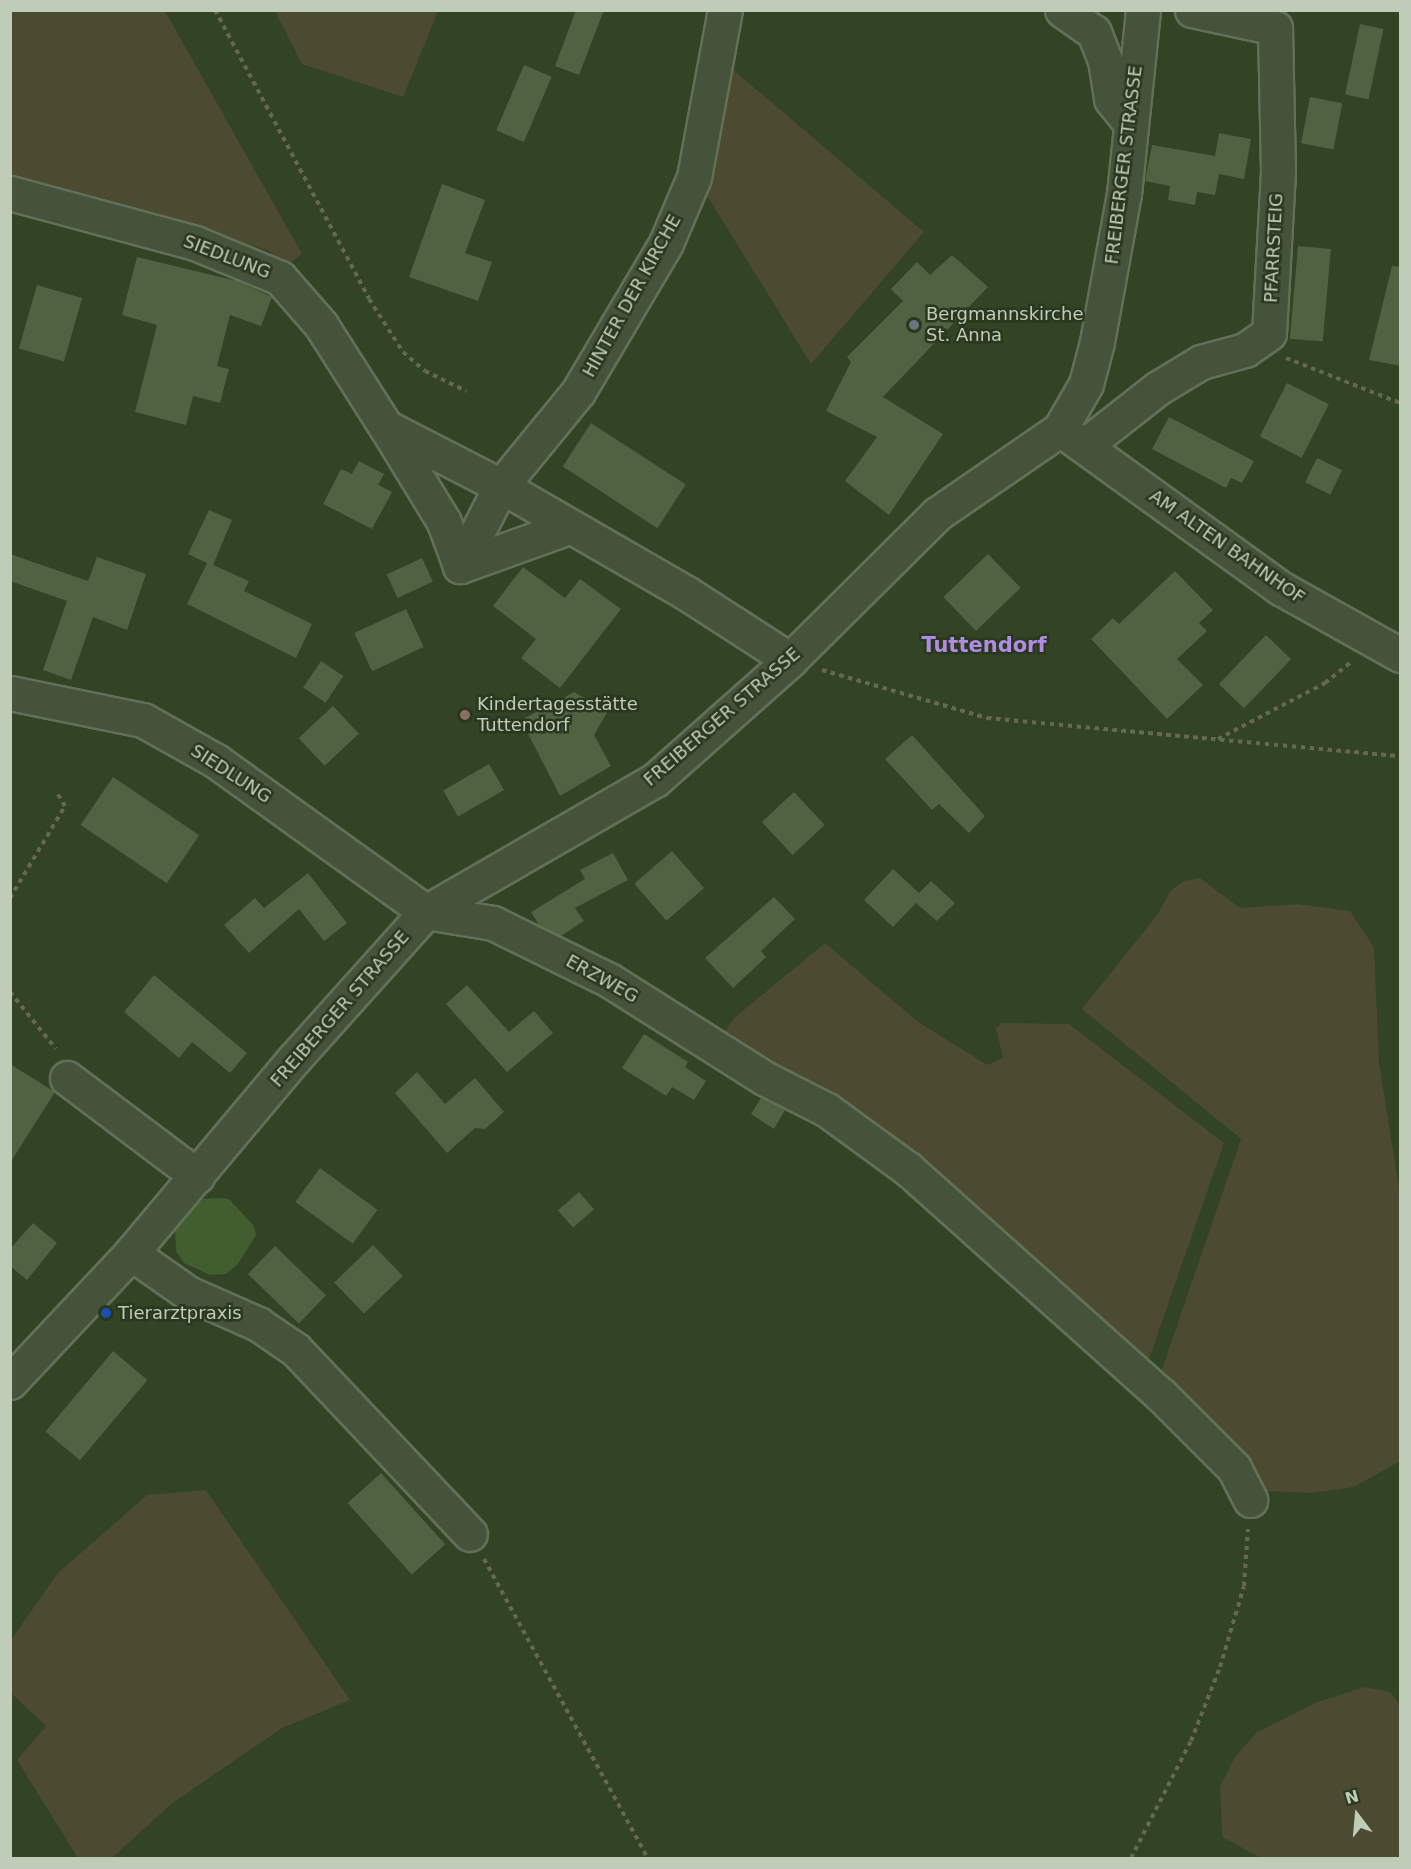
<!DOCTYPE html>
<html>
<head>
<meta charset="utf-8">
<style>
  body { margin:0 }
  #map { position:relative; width:1411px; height:1869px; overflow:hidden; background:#324326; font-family:"DejaVu Sans",sans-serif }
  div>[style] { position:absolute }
  .green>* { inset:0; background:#4c4a30 }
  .water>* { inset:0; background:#425e2f }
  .building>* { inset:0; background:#506242; transform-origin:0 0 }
  .path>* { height:4px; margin-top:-2px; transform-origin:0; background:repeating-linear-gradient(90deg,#66694f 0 4.5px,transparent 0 9px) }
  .roads { filter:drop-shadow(2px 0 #627058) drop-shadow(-2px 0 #627058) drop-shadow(0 2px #627058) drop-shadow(0 -2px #627058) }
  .minor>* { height:33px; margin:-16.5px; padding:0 16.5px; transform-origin:16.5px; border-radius:16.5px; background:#44533a }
  .dots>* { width:16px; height:16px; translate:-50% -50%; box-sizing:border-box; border:3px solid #29381f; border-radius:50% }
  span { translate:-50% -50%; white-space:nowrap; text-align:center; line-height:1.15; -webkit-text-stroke:5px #29381f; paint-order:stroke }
  .street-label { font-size:18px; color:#bfccb7 }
  .poi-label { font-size:18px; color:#bfccb7 }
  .left { translate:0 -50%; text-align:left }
  .quarter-label { font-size:21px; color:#b18ce3; font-weight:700 }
  .frame { position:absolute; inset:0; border:12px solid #bfccb7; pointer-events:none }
  .north { position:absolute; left:1327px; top:1785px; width:60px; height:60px; -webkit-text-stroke:4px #29381f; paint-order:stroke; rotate:344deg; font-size:16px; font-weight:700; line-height:24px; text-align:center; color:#bfccb7 }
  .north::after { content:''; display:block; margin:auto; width:21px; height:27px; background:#bfccb7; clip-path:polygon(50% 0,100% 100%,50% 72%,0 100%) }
</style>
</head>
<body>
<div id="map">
  <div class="green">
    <i style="clip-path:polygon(10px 11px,165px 11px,302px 254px,287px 265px,267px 250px,11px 178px)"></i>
    <i style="clip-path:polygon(275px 11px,438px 11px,403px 97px,302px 64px)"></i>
    <i style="clip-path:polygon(731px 68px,924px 232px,811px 364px,703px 189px)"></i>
    <i style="clip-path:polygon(1200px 878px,1240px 908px,1297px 904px,1350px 911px,1374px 947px,1379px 1063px,1400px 1194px,1400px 1461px,1354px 1487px,1311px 1493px,1263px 1491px,1158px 1381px,1241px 1139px,1082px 1009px,1158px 914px,1171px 890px,1184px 881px)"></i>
    <i style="clip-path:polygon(825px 943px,917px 1021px,987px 1065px,1003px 1058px,996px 1028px,1002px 1023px,1069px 1024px,1224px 1143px,1149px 1359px,1140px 1365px,721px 1038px,734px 1018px)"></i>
    <i style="clip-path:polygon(206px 1490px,350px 1700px,282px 1728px,171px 1804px,112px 1858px,78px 1858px,17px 1760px,46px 1726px,11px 1693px,11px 1640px,58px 1573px,147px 1495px)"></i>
    <i style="clip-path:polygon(1364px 1687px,1390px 1692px,1400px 1705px,1400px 1858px,1261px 1858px,1222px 1837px,1220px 1787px,1235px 1757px,1256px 1733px,1315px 1703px)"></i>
  </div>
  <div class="water">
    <i style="clip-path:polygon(219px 1198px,229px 1199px,254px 1226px,256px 1235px,238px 1264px,226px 1274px,210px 1275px,184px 1263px,176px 1251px,175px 1231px,191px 1208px,204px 1199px)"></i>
  </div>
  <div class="building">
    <i style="clip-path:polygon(576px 10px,604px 10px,579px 75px,555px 66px)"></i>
    <i style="left:1360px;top:24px;width:24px;height:72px;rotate:12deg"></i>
    <i style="left:524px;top:65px;width:30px;height:71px;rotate:23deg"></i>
    <i style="left:1310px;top:97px;width:33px;height:47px;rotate:11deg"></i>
    <i style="clip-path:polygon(1219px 133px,1251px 139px,1244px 179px,1219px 174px,1215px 195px,1197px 192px,1195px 205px,1168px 200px,1170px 186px,1145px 181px,1152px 145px,1215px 156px)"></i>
    <i style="clip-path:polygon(442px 184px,485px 200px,465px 253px,492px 262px,478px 301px,409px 277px)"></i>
    <i style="left:1298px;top:246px;width:33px;height:93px;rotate:5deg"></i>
    <i style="clip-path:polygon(952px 255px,988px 287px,883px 397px,943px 434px,889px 515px,845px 481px,877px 437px,826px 411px,851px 362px,847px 357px,903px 301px,891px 289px,917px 262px,930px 275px)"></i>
    <i style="clip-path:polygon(137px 257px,237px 281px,272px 297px,261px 326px,230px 315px,217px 366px,229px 369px,220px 403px,193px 396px,186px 425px,135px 412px,157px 325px,122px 315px)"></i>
    <i style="clip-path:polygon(1392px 266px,1401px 267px,1401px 366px,1369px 360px)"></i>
    <i style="left:37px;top:285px;width:47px;height:66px;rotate:16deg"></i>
    <i style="left:1287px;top:383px;width:47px;height:60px;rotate:27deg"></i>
    <i style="clip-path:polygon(1169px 417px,1254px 461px,1242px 483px,1231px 478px,1226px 488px,1152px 449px)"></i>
    <i style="left:591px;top:423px;width:113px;height:52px;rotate:33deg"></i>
    <i style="left:1317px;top:458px;width:28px;height:27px;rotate:26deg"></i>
    <i style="clip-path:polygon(359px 461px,384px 474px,378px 485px,392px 492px,372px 529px,323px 504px,341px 469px,352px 474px)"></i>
    <i style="clip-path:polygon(209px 510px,232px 520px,213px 565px,249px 581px,244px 591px,312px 624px,296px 658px,187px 604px,207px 563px,188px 554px)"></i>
    <i style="clip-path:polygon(10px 554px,88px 581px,97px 557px,146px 574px,127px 630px,93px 617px,71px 680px,43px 670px,67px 601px,10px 581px)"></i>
    <i style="left:988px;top:554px;width:47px;height:62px;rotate:46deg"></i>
    <i style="left:422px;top:558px;width:26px;height:39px;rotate:65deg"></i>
    <i style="clip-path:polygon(523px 567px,565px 598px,580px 579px,621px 609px,560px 688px,521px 658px,536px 639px,493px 606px)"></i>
    <i style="clip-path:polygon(1175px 571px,1213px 610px,1199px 623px,1207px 631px,1177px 659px,1203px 685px,1167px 719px,1091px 639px,1113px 618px,1119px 624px)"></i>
    <i style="left:406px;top:609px;width:42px;height:57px;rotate:65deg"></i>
    <i style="left:1266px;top:635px;width:35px;height:68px;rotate:44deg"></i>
    <i style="left:321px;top:661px;width:27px;height:32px;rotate:34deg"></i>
    <i style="clip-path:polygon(574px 692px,608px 711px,594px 735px,611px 766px,560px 796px,521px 720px)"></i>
    <i style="left:333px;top:706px;width:38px;height:47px;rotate:47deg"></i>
    <i style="clip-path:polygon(912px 735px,985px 816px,969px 833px,939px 804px,932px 810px,885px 759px)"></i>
    <i style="left:489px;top:764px;width:30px;height:53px;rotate:60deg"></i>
    <i style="left:113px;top:777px;width:104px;height:58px;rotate:34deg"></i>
    <i style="left:794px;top:792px;width:45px;height:44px;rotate:47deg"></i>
    <i style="left:672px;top:851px;width:49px;height:50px;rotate:49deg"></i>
    <i style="clip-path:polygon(613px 853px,628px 880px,575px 908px,584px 921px,561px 936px,539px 925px,531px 912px,585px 879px,580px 870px)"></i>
    <i style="clip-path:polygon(893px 869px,919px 893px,931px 881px,955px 903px,937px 921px,916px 903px,893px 927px,864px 900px)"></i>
    <i style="clip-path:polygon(308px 873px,347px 923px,324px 941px,299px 909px,249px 953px,224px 925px,255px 898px,264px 908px)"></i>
    <i style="clip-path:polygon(774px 897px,795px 919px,761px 951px,766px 957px,733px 988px,705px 958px)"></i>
    <i style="clip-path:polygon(154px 975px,247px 1053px,230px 1073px,192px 1042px,179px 1058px,124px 1012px)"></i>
    <i style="clip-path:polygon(467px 985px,509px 1032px,534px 1011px,553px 1033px,507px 1072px,446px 1004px)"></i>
    <i style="clip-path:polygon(644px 1034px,688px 1062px,685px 1067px,706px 1081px,694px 1100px,672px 1087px,666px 1096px,622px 1068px)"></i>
    <i style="clip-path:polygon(10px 1064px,55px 1092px,10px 1163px)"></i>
    <i style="clip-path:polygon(417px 1072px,445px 1104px,475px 1078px,504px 1112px,485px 1129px,475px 1128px,447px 1153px,395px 1093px)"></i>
    <i style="clip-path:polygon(761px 1098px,785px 1110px,774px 1129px,751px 1114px)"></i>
    <i style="left:320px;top:1168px;width:71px;height:42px;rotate:36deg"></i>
    <i style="left:579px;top:1192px;width:23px;height:28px;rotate:49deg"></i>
    <i style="clip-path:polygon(33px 1223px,57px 1243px,27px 1280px,10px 1266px,10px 1249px)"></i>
    <i style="left:373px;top:1245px;width:43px;height:54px;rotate:46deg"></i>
    <i style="left:275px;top:1246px;width:71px;height:39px;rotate:44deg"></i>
    <i style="left:113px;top:1351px;width:45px;height:105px;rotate:40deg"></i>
    <i style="left:381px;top:1473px;width:96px;height:45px;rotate:48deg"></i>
  </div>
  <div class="path">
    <i style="left:215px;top:10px;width:327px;rotate:61.9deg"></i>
    <i style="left:369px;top:299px;width:63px;rotate:57.3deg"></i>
    <i style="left:403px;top:352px;width:29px;rotate:41deg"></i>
    <i style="left:425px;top:371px;width:46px;rotate:26deg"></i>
    <i style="left:1286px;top:358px;width:123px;rotate:21.5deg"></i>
    <i style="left:822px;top:670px;width:172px;rotate:16.2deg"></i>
    <i style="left:987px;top:718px;width:415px;rotate:5.3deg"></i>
    <i style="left:1218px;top:739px;width:121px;rotate:-27.6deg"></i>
    <i style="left:1325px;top:683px;width:33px;rotate:-39deg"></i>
    <i style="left:10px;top:898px;width:107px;rotate:-59.1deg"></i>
    <i style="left:65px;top:806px;width:17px;rotate:-121deg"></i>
    <i style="left:10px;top:992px;width:73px;rotate:51.1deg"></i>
    <i style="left:484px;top:1559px;width:341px;rotate:61.3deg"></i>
    <i style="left:1131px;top:1858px;width:131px;rotate:-62.9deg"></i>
    <i style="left:1191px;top:1741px;width:79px;rotate:-68.6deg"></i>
    <i style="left:1220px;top:1667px;width:84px;rotate:-73.5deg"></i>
    <i style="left:1244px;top:1586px;width:57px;rotate:-86deg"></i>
  </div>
  <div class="roads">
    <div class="minor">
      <i style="left:1062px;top:10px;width:39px;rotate:35deg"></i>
      <i style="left:1094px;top:32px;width:30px;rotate:69deg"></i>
      <i style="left:1105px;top:60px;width:39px;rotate:81deg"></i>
      <i style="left:1111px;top:99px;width:32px;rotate:51deg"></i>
      <i style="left:10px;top:193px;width:192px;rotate:15.1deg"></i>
      <i style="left:195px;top:243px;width:92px;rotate:22.4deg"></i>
      <i style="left:280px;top:278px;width:62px;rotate:48.9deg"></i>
      <i style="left:321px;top:325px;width:121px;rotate:57.5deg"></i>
      <i style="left:386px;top:427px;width:129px;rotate:27.2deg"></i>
      <i style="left:501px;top:486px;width:216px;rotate:30deg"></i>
      <i style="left:688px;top:594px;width:121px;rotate:32.9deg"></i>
      <i style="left:386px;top:427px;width:111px;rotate:58.6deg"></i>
      <i style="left:444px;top:522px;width:47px;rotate:70deg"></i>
      <i style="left:1067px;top:434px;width:265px;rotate:35.8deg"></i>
      <i style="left:1282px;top:589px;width:135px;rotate:29.2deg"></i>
      <i style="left:1084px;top:446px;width:94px;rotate:-38.1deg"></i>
      <i style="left:1158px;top:388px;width:50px;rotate:-31.2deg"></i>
      <i style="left:1201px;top:362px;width:46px;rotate:-15.3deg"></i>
      <i style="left:1245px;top:350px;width:29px;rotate:-35deg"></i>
      <i style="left:1269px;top:333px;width:162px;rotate:-86.8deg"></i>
      <i style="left:1278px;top:171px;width:143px;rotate:-91.2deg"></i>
      <i style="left:1275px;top:28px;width:85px;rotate:-167.8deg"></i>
      <i style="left:569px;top:527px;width:116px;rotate:160.3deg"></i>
      <i style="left:460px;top:566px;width:90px;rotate:-62.9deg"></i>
      <i style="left:501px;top:486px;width:122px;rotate:-50.7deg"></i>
      <i style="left:578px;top:392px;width:173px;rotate:-59.4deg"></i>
      <i style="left:666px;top:243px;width:72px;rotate:-67deg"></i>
      <i style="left:694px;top:177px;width:170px;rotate:-79.5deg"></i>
      <i style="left:10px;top:693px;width:136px;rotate:11.5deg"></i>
      <i style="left:143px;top:720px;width:84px;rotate:29.3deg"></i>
      <i style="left:216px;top:761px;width:259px;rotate:35.7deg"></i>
      <i style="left:426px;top:912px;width:68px;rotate:9.3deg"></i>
      <i style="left:493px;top:923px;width:129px;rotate:26.2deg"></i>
      <i style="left:609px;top:980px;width:183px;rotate:32.3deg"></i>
      <i style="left:764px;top:1078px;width:71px;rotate:26.9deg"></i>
      <i style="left:827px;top:1110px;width:100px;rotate:36.1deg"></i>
      <i style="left:908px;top:1169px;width:338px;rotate:41.8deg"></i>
      <i style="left:1160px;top:1394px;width:105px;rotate:45deg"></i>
      <i style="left:1234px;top:1468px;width:36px;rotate:63deg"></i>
      <i style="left:67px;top:1078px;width:163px;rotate:37deg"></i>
      <i style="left:131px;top:1253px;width:70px;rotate:35.1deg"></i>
      <i style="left:188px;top:1293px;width:77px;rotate:23.9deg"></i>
      <i style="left:258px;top:1324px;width:46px;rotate:34.4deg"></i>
      <i style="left:296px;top:1350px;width:253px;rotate:46.6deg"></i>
      <i style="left:10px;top:1382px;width:177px;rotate:-46.8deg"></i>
      <i style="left:131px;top:1253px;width:253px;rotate:-50deg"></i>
      <i style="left:294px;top:1059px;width:198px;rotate:-48.1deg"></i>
      <i style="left:426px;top:912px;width:264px;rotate:-30deg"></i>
      <i style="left:655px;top:780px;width:181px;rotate:-41.6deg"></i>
      <i style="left:790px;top:660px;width:207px;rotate:-44.8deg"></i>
      <i style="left:937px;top:514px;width:150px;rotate:-34.6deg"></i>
      <i style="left:1060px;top:429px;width:52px;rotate:-60deg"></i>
      <i style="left:1086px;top:384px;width:43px;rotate:-75.3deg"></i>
      <i style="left:1097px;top:342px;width:150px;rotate:-79.7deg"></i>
      <i style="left:1124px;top:194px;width:185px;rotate:-84.1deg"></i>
    </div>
  </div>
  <div class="dots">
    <i style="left:914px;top:325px;background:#6b7280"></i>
    <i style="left:465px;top:715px;background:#8d6e63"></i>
    <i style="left:106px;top:1313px;background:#1a4fb4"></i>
  </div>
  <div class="street-label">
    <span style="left:1124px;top:165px;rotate:-83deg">FREIBERGER STRASSE</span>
    <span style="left:1274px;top:248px;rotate:-87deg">PFARRSTEIG</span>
    <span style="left:227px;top:257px;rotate:21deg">SIEDLUNG</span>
    <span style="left:632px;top:296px;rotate:-61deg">HINTER DER KIRCHE</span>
    <span style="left:1227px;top:547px;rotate:35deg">AM ALTEN BAHNHOF</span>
    <span style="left:722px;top:717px;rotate:-41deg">FREIBERGER STRASSE</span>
    <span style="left:231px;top:774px;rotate:33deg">SIEDLUNG</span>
    <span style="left:602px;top:979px;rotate:29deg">ERZWEG</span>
    <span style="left:340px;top:1009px;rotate:-49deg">FREIBERGER STRASSE</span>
  </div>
  <div class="poi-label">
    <span class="left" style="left:926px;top:325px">Bergmannskirche<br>St. Anna</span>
    <span class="left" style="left:477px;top:715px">Kindertagesstätte<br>Tuttendorf</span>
    <span class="left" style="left:118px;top:1313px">Tierarztpraxis</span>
  </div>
  <div class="quarter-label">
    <span style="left:984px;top:645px">Tuttendorf</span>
  </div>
  <div class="frame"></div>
  <div class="north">N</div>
</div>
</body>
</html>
